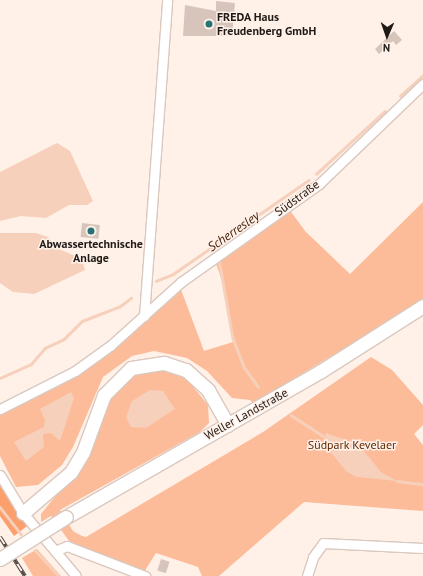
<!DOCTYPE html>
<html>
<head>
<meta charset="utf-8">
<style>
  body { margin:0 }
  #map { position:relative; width:423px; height:576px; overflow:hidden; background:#fff0e8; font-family:"PT Sans",sans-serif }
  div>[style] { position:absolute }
  .green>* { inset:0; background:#fdbc99 }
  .forest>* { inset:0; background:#fb9f6c }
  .water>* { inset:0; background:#f6d0bb }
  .stream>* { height:2.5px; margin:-1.25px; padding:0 1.25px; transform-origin:1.25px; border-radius:1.25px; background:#f6d0bb }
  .building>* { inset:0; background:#d7c5bc; transform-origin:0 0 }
  .roads { filter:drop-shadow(1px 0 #dac8be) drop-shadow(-1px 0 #dac8be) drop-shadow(0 1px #dac8be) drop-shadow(0 -1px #dac8be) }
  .minor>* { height:9px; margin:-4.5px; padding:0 4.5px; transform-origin:4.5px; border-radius:4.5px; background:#fff }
  .secondary>* { height:13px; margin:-6.5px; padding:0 6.5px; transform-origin:6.5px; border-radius:6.5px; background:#fff }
  .rail>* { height:4px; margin-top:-2px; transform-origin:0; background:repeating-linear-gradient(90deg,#fff0e8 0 8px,#4c4541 0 16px); box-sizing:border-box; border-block:1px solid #4c4541 }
  .bridges { filter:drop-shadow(1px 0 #dac8be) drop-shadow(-1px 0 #dac8be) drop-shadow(0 1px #dac8be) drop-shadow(0 -1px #dac8be) }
  .secondary-bridge>* { height:13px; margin:-6.5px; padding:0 6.5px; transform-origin:6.5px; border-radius:6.5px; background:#fff }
  .dots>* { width:11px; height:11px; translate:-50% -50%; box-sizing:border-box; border:2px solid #fff0e8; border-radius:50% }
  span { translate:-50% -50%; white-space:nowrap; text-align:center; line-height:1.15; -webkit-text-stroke:3px #fff0e8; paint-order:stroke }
  .poi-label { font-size:12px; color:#201a17; font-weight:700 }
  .left { translate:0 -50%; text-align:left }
  .street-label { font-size:12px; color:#201a17 }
  .park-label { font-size:12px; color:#5f2700 }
  .water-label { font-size:13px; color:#44210b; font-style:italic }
  .north { position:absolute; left:367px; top:16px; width:40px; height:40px; -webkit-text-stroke:3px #fff0e8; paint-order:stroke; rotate:182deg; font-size:11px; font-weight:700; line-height:16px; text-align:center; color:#201a17 }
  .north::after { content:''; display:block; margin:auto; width:14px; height:18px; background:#201a17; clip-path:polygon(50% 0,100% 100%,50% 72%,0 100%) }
</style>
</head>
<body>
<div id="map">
  <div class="green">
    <i style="clip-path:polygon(423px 202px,423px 301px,253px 403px,250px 400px,232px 398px,207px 371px,187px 358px,154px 351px,132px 356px,103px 377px,73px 447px,62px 465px,38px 485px,16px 487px,0 456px,0 414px,106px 354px,180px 287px,204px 351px,233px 342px,224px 286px,215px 261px,289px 209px,305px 231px,350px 274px)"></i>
    <i style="clip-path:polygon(371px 357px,392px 370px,423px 405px,423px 425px,414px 434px,423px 445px,423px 511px,304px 502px,219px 576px,202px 576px,198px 567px,156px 553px,144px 572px,66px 543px,69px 541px,51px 516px,41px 522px,41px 514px,66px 483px,104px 404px,130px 374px,155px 367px,182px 373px,208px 405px,209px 423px,200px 432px,60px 510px,73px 531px,82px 536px,86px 537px,263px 432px)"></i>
    <i style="clip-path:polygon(37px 549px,61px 576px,33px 576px,22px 558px)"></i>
  </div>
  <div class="forest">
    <i style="clip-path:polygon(0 486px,27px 526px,14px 536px,0 516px)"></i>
  </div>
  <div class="water">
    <i style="clip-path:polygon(57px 143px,70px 151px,93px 201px,87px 205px,69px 205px,46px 218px,21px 216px,0 221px,0 172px)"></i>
    <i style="clip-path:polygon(0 233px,36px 233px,48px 237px,59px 249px,82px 259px,85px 270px,34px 294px,13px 292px,0 283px)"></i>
    <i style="clip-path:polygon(150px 390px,163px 391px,175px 409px,146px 428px,131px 427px,126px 417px,132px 401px)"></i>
    <i style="clip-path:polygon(71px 392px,74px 398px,60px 441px,51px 433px,43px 434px,44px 447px,26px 461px,14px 442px,44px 427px,45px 420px,40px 409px)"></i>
    <i style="clip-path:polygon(326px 433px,359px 445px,381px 472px,397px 481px,357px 477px,347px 472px,323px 443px)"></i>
  </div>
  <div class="stream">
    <i style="left:400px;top:96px;width:31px;rotate:-42deg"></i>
    <i style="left:316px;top:174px;width:93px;rotate:-42.4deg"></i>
    <i style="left:219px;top:259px;width:80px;rotate:80deg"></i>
    <i style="left:233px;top:338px;width:31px;rotate:69deg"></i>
    <i style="left:244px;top:367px;width:24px;rotate:54deg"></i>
    <i style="left:156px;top:281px;width:18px;rotate:-22deg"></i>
    <i style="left:173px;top:274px;width:165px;rotate:-34.7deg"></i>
    <i style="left:0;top:378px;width:34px;rotate:-24deg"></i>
    <i style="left:31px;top:364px;width:21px;rotate:-49deg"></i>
    <i style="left:45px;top:348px;width:21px;rotate:-25deg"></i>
    <i style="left:64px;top:339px;width:25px;rotate:-45deg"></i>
    <i style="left:82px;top:321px;width:40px;rotate:-21deg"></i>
    <i style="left:119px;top:307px;width:15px;rotate:-37deg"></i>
    <i style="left:291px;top:415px;width:38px;rotate:33deg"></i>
    <i style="left:397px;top:481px;width:26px;rotate:7deg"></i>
    <i style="left:0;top:507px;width:34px;rotate:52deg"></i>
    <i style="left:35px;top:550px;width:35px;rotate:47deg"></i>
  </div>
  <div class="building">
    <i style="clip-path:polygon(216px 1px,235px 3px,232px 36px,183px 36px,185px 5px,216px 11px)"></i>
    <i style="clip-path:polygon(394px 31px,402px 40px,396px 45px,393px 41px,379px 54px,375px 49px)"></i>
    <i style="left:82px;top:223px;width:18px;height:14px;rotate:6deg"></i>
    <i style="left:161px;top:559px;width:9px;height:12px;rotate:18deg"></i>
  </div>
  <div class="roads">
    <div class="minor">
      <i style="left:144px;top:316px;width:317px;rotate:-85.8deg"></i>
      <i style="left:0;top:409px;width:84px;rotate:-26.9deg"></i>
      <i style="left:75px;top:371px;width:44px;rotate:-35.8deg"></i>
      <i style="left:111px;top:345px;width:94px;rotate:-42deg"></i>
      <i style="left:181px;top:282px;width:169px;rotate:-35.4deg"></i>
      <i style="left:319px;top:184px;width:144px;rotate:-43.9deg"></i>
      <i style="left:0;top:475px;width:44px;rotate:58.8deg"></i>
      <i style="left:23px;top:513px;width:82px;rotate:49.9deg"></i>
      <i style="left:55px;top:551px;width:13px;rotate:-23deg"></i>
      <i style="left:67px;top:546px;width:84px;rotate:21deg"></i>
      <i style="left:307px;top:576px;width:20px;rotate:-72deg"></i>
      <i style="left:313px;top:557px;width:17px;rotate:-54deg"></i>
      <i style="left:323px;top:543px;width:100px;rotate:2.9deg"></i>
    </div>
    <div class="secondary">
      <i style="left:23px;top:513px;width:63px;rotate:-40.5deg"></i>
      <i style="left:71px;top:472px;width:23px;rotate:-59deg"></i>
      <i style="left:83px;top:452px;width:61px;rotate:-69.8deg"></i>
      <i style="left:104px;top:395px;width:38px;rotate:-45deg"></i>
      <i style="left:131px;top:368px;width:33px;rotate:-9deg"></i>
      <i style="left:164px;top:363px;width:23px;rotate:18deg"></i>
      <i style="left:186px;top:370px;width:30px;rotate:42deg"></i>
      <i style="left:208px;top:390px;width:40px;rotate:60.3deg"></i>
      <i style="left:66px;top:517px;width:294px;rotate:-29.8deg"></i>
      <i style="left:321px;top:371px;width:121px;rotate:-32.5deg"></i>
    </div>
  </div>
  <div class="rail">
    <i style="left:0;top:537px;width:46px;rotate:57.3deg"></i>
  </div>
  <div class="bridges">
    <div class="secondary-bridge">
      <i style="left:0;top:559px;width:78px;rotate:-32.5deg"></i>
    </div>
  </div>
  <div class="dots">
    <i style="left:209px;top:24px;background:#277275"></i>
    <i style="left:91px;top:231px;background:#277275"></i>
  </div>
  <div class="poi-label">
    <span class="left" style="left:217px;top:24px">FREDA Haus<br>Freudenberg GmbH</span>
    <span style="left:91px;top:251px">Abwassertechnische<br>Anlage</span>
  </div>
  <div class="street-label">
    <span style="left:297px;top:198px;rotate:-36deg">Südstraße</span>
    <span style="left:246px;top:414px;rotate:-29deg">Weller Landstraße</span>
  </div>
  <div class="park-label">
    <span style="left:352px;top:445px">Südpark Kevelaer</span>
  </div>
  <div class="water-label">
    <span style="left:234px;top:232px;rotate:-35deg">Scherresley</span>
  </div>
  <div class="north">N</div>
</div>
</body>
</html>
